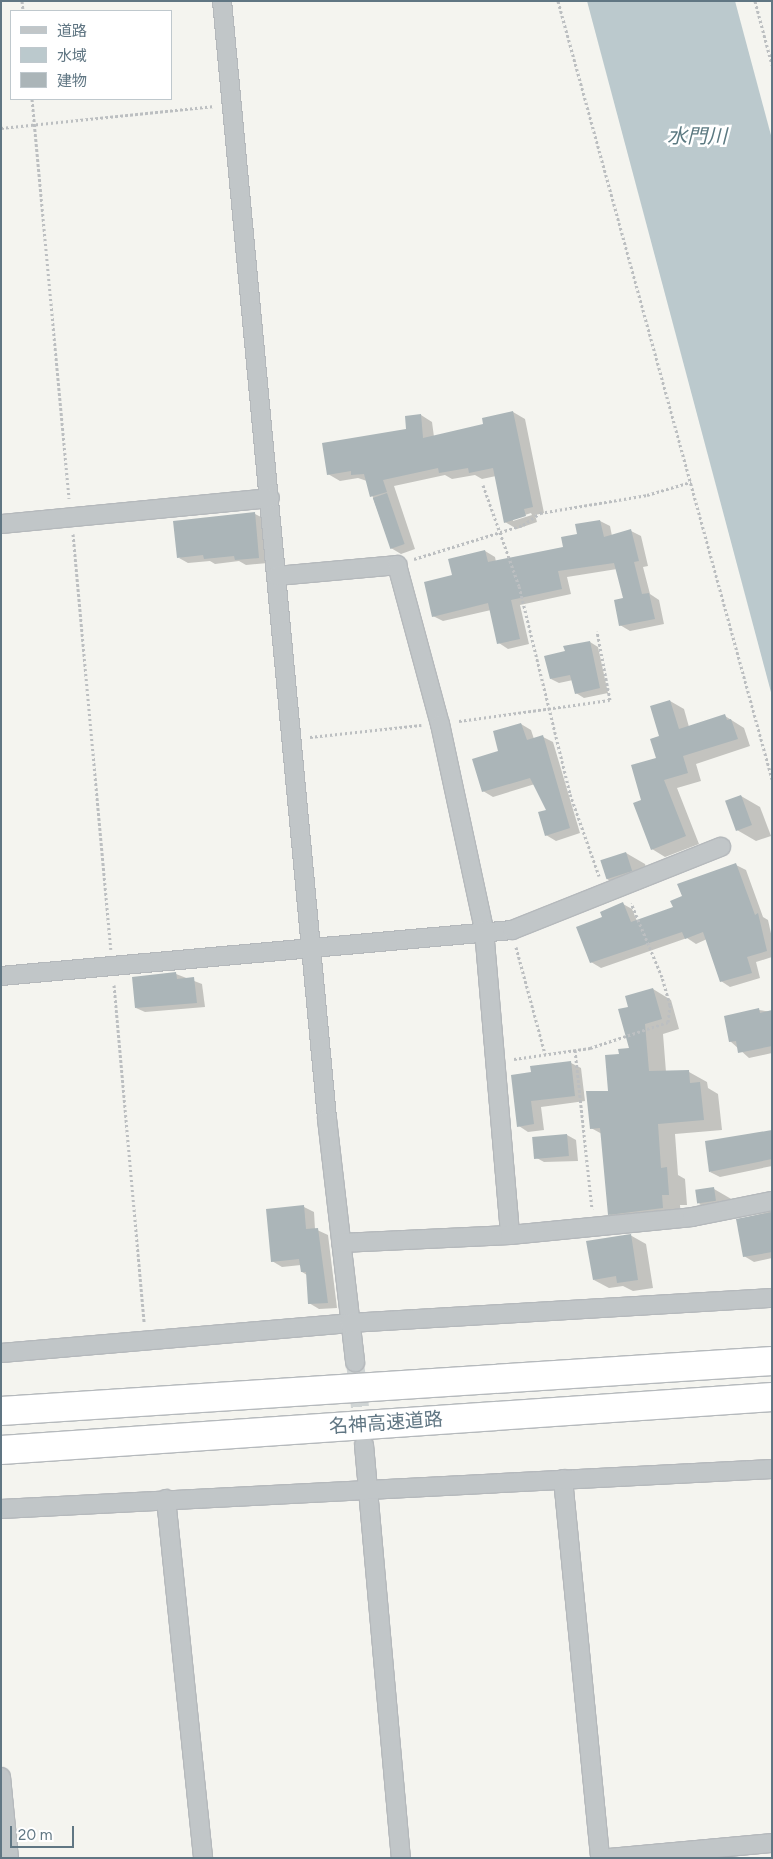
<!DOCTYPE html>
<html>
<head>
<meta charset="utf-8">
<style>
  body { margin:0 }
  #map { position:relative; width:773px; height:1859px; overflow:hidden; background:#f4f4ef; font-family:Figtree,"Noto Sans JP",sans-serif }
  div>[style] { position:absolute }
  .water>* { inset:0; background:#bbc9cd }
  .shadow>* { inset:0; background:#0003 }
  .building>* { inset:0; background:#abb5b8; transform-origin:0 0 }
  .street-tunnel>* { height:18px; margin-top:-9px; transform-origin:0; background:repeating-linear-gradient(90deg,#cfd4d4 0 18px,transparent 0 27px) }
  .path>* { height:3px; margin-top:-1.5px; transform-origin:0; background:repeating-linear-gradient(90deg,#bcbfc1 0 2.5px,transparent 0 5px) }
  .roads { filter:drop-shadow(1px 0 #b5b9bc) drop-shadow(-1px 0 #b5b9bc) drop-shadow(0 1px #b5b9bc) drop-shadow(0 -1px #b5b9bc) }
  .street>* { height:18px; margin:-9px; padding:0 9px; transform-origin:9px; border-radius:9px; background:#c1c6c8 }
  .highway>* { height:28px; margin:-14px; padding:0 14px; transform-origin:14px; border-radius:14px; background:#fff }
  span { translate:-50% -50%; white-space:nowrap; text-align:center; line-height:1.15; -webkit-text-stroke:5px #fff; paint-order:stroke }
  .street-label { font-size:19px; color:#607683 }
  .water-label { font-size:20px; color:#5b7981; font-style:italic }
  .frame { position:absolute; inset:0; border:2px solid #607683; pointer-events:none }
  .legend { position:absolute; left:10px; top:10px; width:162px; height:90px; box-sizing:border-box; background:#fff; border:1px solid #bfc8cd; margin:0; padding:6px 9px; list-style:none; font-size:15px; color:#607683 }
  .legend li { display:flex; align-items:center; gap:10px; height:25px }
  .legend b { width:25px; border:1px solid #bfc8cd }
  .scale { position:absolute; left:10px; top:1826px; width:64px; height:22px; box-sizing:border-box; border:2px solid #607683; border-top:0; padding-left:6px; font-size:15px; line-height:18px; white-space:nowrap; color:#607683; -webkit-text-stroke:4px #fff; paint-order:stroke }
</style>
</head>
<body>
<div id="map">
  <div class="water">
    <i style="clip-path:polygon(587px 1px,735px 1px,772px 139px,772px 696px)"></i>
  </div>
  <div class="shadow">
    <i style="clip-path:polygon(evenodd,513px 412px,525px 419px,544px 513px,535px 515px,537px 522px,517px 529px,505px 522px,496px 476px,482px 479px,475px 475px,452px 479px,445px 475px,394px 486px,415px 549px,401px 554px,391px 548px,367px 481px,358px 478px,340px 481px,328px 474px,407px 430px,421px 415px,432px 422px,434px 437px,485px 425px,513px 412px,531px 513px,532px 515px,513px 521px,513px 519px,531px 513px)"></i>
    <i style="clip-path:polygon(255px 514px,265px 519px,268px 563px,246px 565px,239px 561px,215px 564px,210px 561px,188px 563px,179px 558px)"></i>
    <i style="clip-path:polygon(600px 521px,610px 526px,612px 536px,631px 531px,641px 536px,648px 566px,643px 567px,650px 594px,659px 600px,664px 624px,630px 631px,620px 625px,625px 599px,617px 569px,567px 577px,571px 594px,520px 605px,529px 644px,508px 649px,499px 643px,491px 610px,443px 621px,433px 616px,453px 576px,485px 551px,495px 557px,496px 562px,565px 548px,579px 535px,577px 525px)"></i>
    <i style="clip-path:polygon(590px 642px,598px 647px,608px 693px,584px 698px,576px 693px,573px 680px,559px 683px,551px 679px,566px 652px)"></i>
    <i style="clip-path:polygon(670px 701px,684px 709px,689px 727px,725px 716px,744px 728px,750px 746px,696px 764px,701px 781px,677px 788px,699px 844px,665px 857px,652px 849px,642px 801px,657px 759px)"></i>
    <i style="clip-path:polygon(521px 724px,531px 730px,534px 739px,543px 737px,553px 742px,580px 833px,556px 841px,546px 835px,548px 811px,535px 784px,493px 797px,483px 791px,500px 752px)"></i>
    <i style="clip-path:polygon(741px 796px,760px 807px,771px 836px,756px 841px,737px 830px)"></i>
    <i style="clip-path:polygon(626px 853px,645px 864px,651px 882px,626px 890px,607px 879px)"></i>
    <i style="clip-path:polygon(736px 865px,746px 870px,763px 917px,768px 920px,772px 938px,772px 957px,756px 962px,760px 978px,730px 987px,721px 981px,707px 939px,696px 944px,687px 938px,601px 968px,591px 962px,603px 917px,623px 904px,632px 909px,637px 921px,674px 908px)"></i>
    <i style="clip-path:polygon(176px 974px,202px 984px,205px 1007px,145px 1012px,136px 1008px)"></i>
    <i style="clip-path:polygon(653px 989px,671px 1000px,679px 1029px,663px 1034px,666px 1072px,689px 1072px,707px 1082px,708px 1088px,718px 1094px,722px 1130px,675px 1134px,678px 1175px,685px 1179px,687px 1205px,680px 1205px,681px 1218px,627px 1224px,609px 1214px,602px 1134px,591px 1128px,609px 1092px,620px 1055px,630px 1049px,630px 1007px)"></i>
    <i style="clip-path:polygon(759px 1010px,772px 1012px,772px 1053px,749px 1058px,730px 1041px)"></i>
    <i style="clip-path:polygon(571px 1063px,581px 1068px,585px 1101px,541px 1107px,544px 1130px,528px 1132px,519px 1126px,533px 1073px)"></i>
    <i style="clip-path:polygon(772px 1131px,772px 1166px,720px 1177px,710px 1172px)"></i>
    <i style="clip-path:polygon(567px 1135px,576px 1140px,578px 1161px,544px 1162px,535px 1157px)"></i>
    <i style="clip-path:polygon(714px 1189px,733px 1200px,735px 1212px,718px 1215px,699px 1204px)"></i>
    <i style="clip-path:polygon(304px 1207px,314px 1212px,315px 1229px,328px 1235px,337px 1308px,319px 1309px,309px 1303px,307px 1275px,302px 1272px,301px 1265px,282px 1267px,272px 1261px)"></i>
    <i style="clip-path:polygon(772px 1211px,772px 1258px,754px 1262px,744px 1256px,737px 1220px)"></i>
    <i style="clip-path:polygon(630px 1235px,646px 1244px,653px 1288px,633px 1291px,623px 1286px,609px 1288px,594px 1280px)"></i>
  </div>
  <div class="building">
    <i style="clip-path:polygon(513px 411px,533px 507px,524px 509px,526px 516px,504px 523px,493px 468px,469px 473px,468px 468px,439px 473px,438px 468px,383px 480px,387px 492px,370px 497px,364px 474px,351px 475px,351px 471px,327px 475px,322px 443px,406px 429px,405px 416px,421px 414px,423px 438px,483px 424px,482px 418px)"></i>
    <i style="left:387px;top:493px;width:54px;height:15px;rotate:71deg"></i>
    <i style="clip-path:polygon(255px 512px,259px 558px,235px 560px,234px 556px,204px 559px,203px 555px,177px 558px,173px 521px)"></i>
    <i style="clip-path:polygon(600px 520px,604px 537px,631px 529px,639px 561px,634px 562px,642px 594px,649px 593px,655px 619px,619px 626px,614px 600px,623px 598px,614px 563px,558px 571px,562px 589px,511px 600px,520px 639px,497px 644px,488px 603px,432px 617px,424px 582px,452px 575px,448px 559px,485px 550px,488px 562px,563px 547px,561px 537px,577px 534px,575px 524px)"></i>
    <i style="clip-path:polygon(590px 641px,600px 688px,575px 694px,570px 675px,550px 679px,544px 656px,565px 651px,563px 646px)"></i>
    <i style="clip-path:polygon(670px 700px,679px 729px,725px 714px,727px 720px,731px 719px,738px 739px,683px 756px,688px 773px,664px 780px,686px 836px,651px 850px,633px 803px,641px 800px,631px 765px,656px 758px,650px 739px,659px 736px,650px 706px)"></i>
    <i style="clip-path:polygon(521px 723px,527px 740px,543px 735px,570px 828px,545px 836px,538px 812px,546px 810px,530px 778px,482px 792px,472px 759px,498px 751px,493px 731px)"></i>
    <i style="left:741px;top:795px;width:32px;height:17px;rotate:70deg"></i>
    <i style="left:626px;top:852px;width:20px;height:27px;rotate:72deg"></i>
    <i style="clip-path:polygon(736px 863px,755px 915px,758px 913px,767px 951px,747px 957px,752px 973px,720px 982px,703px 932px,685px 939px,682px 932px,590px 963px,576px 927px,602px 917px,600px 912px,623px 902px,631px 922px,673px 907px,670px 901px,682px 896px,677px 884px)"></i>
    <i style="clip-path:polygon(176px 972px,177px 979px,194px 977px,197px 1003px,135px 1008px,132px 977px)"></i>
    <i style="clip-path:polygon(653px 988px,662px 1019px,645px 1024px,649px 1071px,689px 1070px,690px 1083px,700px 1082px,704px 1120px,658px 1124px,661px 1168px,667px 1167px,669px 1195px,662px 1195px,663px 1208px,608px 1215px,600px 1128px,590px 1129px,586px 1091px,608px 1091px,605px 1055px,619px 1054px,618px 1049px,629px 1048px,618px 1009px,628px 1007px,625px 996px)"></i>
    <i style="clip-path:polygon(759px 1008px,760px 1013px,772px 1010px,772px 1046px,738px 1053px,736px 1041px,729px 1042px,724px 1016px)"></i>
    <i style="clip-path:polygon(571px 1061px,575px 1096px,531px 1101px,534px 1124px,517px 1127px,511px 1075px,531px 1072px,530px 1066px)"></i>
    <i style="clip-path:polygon(772px 1130px,772px 1159px,709px 1172px,705px 1141px)"></i>
    <i style="left:567px;top:1134px;width:22px;height:35px;rotate:85deg"></i>
    <i style="left:714px;top:1187px;width:14px;height:19px;rotate:82deg"></i>
    <i style="clip-path:polygon(304px 1205px,306px 1229px,318px 1228px,328px 1303px,308px 1304px,306px 1272px,301px 1272px,299px 1259px,271px 1262px,266px 1209px)"></i>
    <i style="clip-path:polygon(772px 1212px,772px 1252px,743px 1257px,736px 1219px)"></i>
    <i style="clip-path:polygon(631px 1234px,638px 1280px,617px 1283px,616px 1276px,593px 1280px,586px 1241px)"></i>
  </div>
  <div class="street-tunnel">
    <i style="left:355px;top:1362px;width:73px;rotate:83.7deg"></i>
  </div>
  <div class="path">
    <i style="left:22px;top:1px;width:10px;rotate:84deg"></i>
    <i style="left:558px;top:1px;width:807px;rotate:74.62deg"></i>
    <i style="left:755px;top:1px;width:66px;rotate:75.1deg"></i>
    <i style="left:32px;top:99px;width:401px;rotate:84.7deg"></i>
    <i style="left:1px;top:128px;width:215px;rotate:-5.9deg"></i>
    <i style="left:483px;top:485px;width:107px;rotate:70.4deg"></i>
    <i style="left:519px;top:586px;width:214px;rotate:76.2deg"></i>
    <i style="left:570px;top:794px;width:87px;rotate:70.5deg"></i>
    <i style="left:73px;top:534px;width:417px;rotate:84.8deg"></i>
    <i style="left:414px;top:559px;width:114px;rotate:-17.3deg"></i>
    <i style="left:523px;top:525px;width:21px;rotate:-35deg"></i>
    <i style="left:540px;top:513px;width:109px;rotate:-9.5deg"></i>
    <i style="left:647px;top:495px;width:46px;rotate:-16.5deg"></i>
    <i style="left:459px;top:721px;width:152px;rotate:-7.9deg"></i>
    <i style="left:610px;top:700px;width:70px;rotate:-100.7deg"></i>
    <i style="left:310px;top:737px;width:112px;rotate:-6.2deg"></i>
    <i style="left:516px;top:947px;width:111px;rotate:74.8deg"></i>
    <i style="left:114px;top:985px;width:338px;rotate:84.9deg"></i>
    <i style="left:575px;top:1050px;width:160px;rotate:83.9deg"></i>
    <i style="left:514px;top:1059px;width:77px;rotate:-8.2deg"></i>
    <i style="left:590px;top:1048px;width:82px;rotate:-18.4deg"></i>
    <i style="left:668px;top:1022px;width:17px;rotate:-83deg"></i>
    <i style="left:670px;top:1005px;width:29px;rotate:-106deg"></i>
    <i style="left:662px;top:977px;width:80px;rotate:-112.7deg"></i>
  </div>
  <div class="roads">
    <div class="street">
      <i style="left:222px;top:1px;width:1123px;rotate:84.63deg"></i>
      <i style="left:327px;top:1119px;width:245px;rotate:83.4deg"></i>
      <i style="left:1px;top:524px;width:270px;rotate:-5.5deg"></i>
      <i style="left:277px;top:576px;width:121px;rotate:-5.2deg"></i>
      <i style="left:397px;top:565px;width:165px;rotate:74.9deg"></i>
      <i style="left:440px;top:724px;width:211px;rotate:77.9deg"></i>
      <i style="left:484px;top:930px;width:306px;rotate:85.1deg"></i>
      <i style="left:510px;top:1235px;width:169px;rotate:177.3deg"></i>
      <i style="left:1px;top:976px;width:513px;rotate:-5.14deg"></i>
      <i style="left:512px;top:930px;width:225px;rotate:-21.7deg"></i>
      <i style="left:510px;top:1235px;width:183px;rotate:-5.6deg"></i>
      <i style="left:692px;top:1217px;width:82px;rotate:-11.3deg"></i>
      <i style="left:1px;top:1353px;width:350px;rotate:-4.9deg"></i>
      <i style="left:350px;top:1323px;width:423px;rotate:-3.4deg"></i>
      <i style="left:364px;top:1445px;width:415px;rotate:84.9deg"></i>
      <i style="left:563px;top:1479px;width:381px;rotate:84.4deg"></i>
      <i style="left:166px;top:1499px;width:361px;rotate:84.1deg"></i>
      <i style="left:1px;top:1509px;width:772px;rotate:-2.97deg"></i>
      <i style="left:1px;top:1777px;width:81px;rotate:84.4deg"></i>
      <i style="left:610px;top:1858px;width:163px;rotate:-5.3deg"></i>
    </div>
    <div class="highway">
      <i style="left:1px;top:1411px;width:773px;rotate:-3.71deg"></i>
      <i style="left:1px;top:1450px;width:773px;rotate:-3.93deg"></i>
    </div>
  </div>
  <div class="street-label">
    <span style="left:386px;top:1423px;rotate:-4deg">名神高速道路</span>
  </div>
  <div class="water-label">
    <span style="left:697px;top:136px">水門川</span>
  </div>
  <div class="frame"></div>
  <ul class="legend">
  <li><b style="height:6px;background:#c1c6c8"></b>道路</li>
  <li><b style="height:14px;background:#bbc9cd"></b>水域</li>
  <li><b style="height:14px;background:#abb5b8"></b>建物</li>
  </ul>
  <div class="scale">20 m</div>
</div>
</body>
</html>
